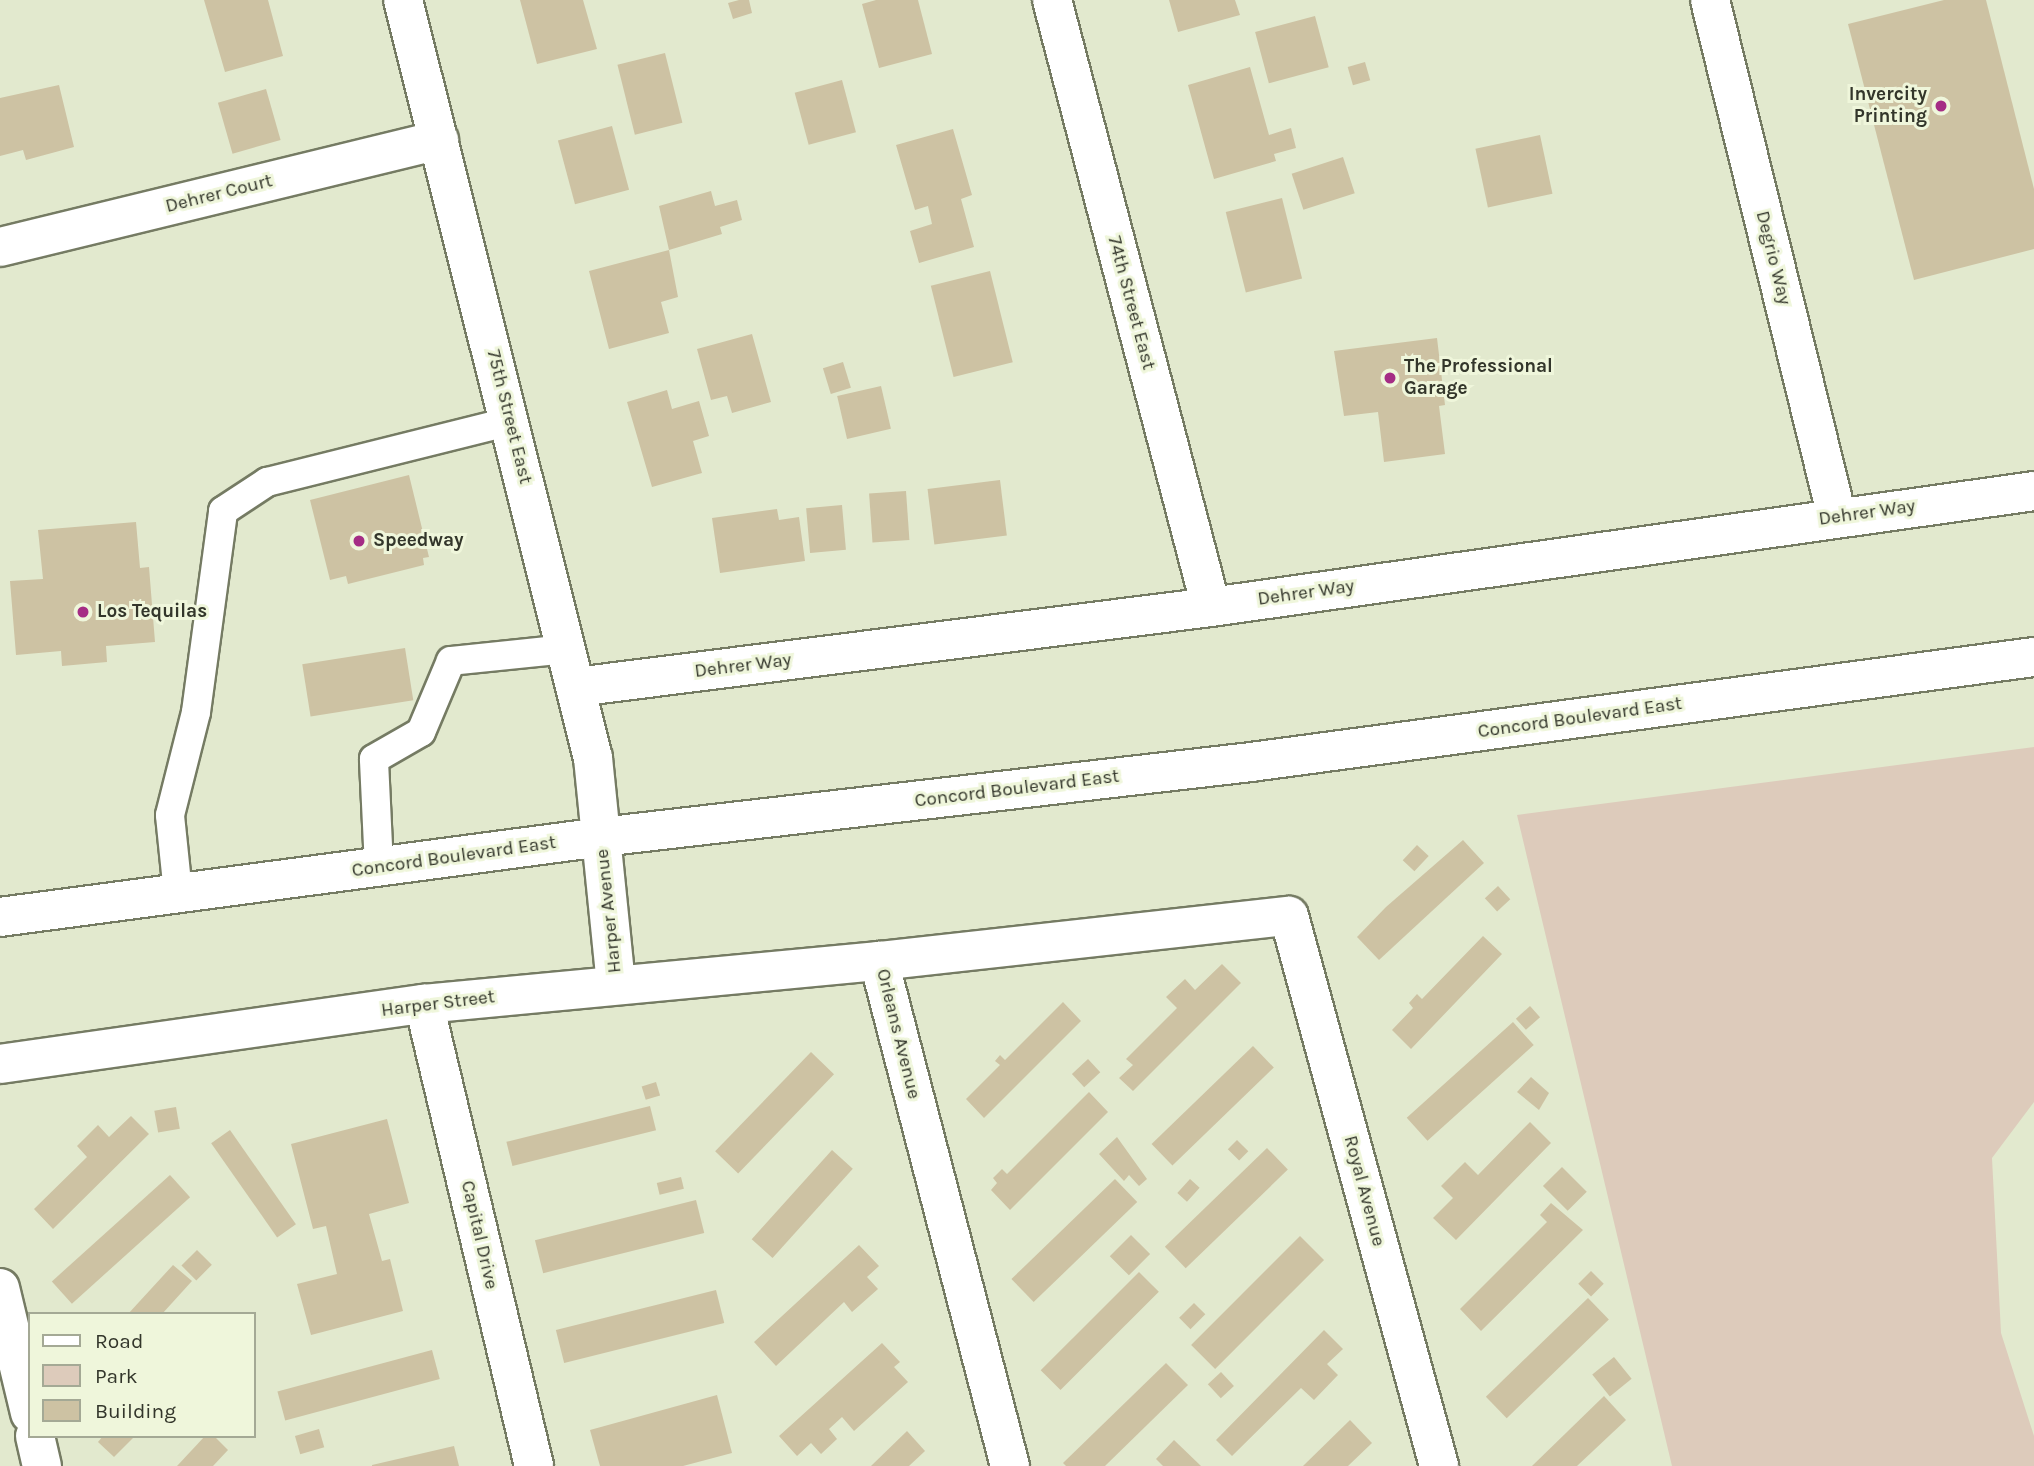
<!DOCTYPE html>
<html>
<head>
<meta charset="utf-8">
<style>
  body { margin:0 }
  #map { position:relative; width:2034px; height:1466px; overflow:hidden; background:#e2e9ce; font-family:Karla,sans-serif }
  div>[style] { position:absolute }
  .green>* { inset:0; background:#ddcbbb }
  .building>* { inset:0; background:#cdc2a3; transform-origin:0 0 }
  .roads { filter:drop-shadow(2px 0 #757b63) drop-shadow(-2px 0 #757b63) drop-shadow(0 2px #757b63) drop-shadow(0 -2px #757b63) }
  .service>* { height:28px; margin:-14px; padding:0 14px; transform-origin:14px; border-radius:14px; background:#fff }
  .minor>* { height:38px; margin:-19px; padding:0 19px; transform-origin:19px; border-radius:19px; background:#fff }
  .primary>* { height:38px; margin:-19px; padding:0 19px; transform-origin:19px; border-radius:19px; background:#fff }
  .dots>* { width:19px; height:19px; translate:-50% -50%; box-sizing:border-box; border:4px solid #eff6db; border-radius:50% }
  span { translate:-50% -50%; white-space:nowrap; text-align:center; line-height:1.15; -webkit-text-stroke:6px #eff6db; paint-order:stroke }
  .poi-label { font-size:19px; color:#33362b; font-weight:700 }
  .right { translate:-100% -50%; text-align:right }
  .left { translate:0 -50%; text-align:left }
  .street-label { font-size:19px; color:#33362b }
  .legend { position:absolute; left:28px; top:1312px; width:228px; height:126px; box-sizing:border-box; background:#eff6db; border:2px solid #a4a995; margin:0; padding:9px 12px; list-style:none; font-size:21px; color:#33362b }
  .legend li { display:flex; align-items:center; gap:14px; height:35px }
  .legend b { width:35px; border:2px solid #a4a995 }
</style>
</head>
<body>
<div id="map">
  <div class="green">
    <i style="clip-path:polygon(2034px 747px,2034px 1102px,1992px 1158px,2001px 1333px,2034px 1436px,2034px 1466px,1672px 1466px,1517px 815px)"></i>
  </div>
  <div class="building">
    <i style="clip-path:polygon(204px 0,268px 0,283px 56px,225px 72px)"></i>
    <i style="clip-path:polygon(520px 0,583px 0,597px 49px,537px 64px)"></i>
    <i style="clip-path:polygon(739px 0,749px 0,752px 13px,733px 19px,728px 3px)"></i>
    <i style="clip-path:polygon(876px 0,918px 0,932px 54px,879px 68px,862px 4px)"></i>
    <i style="clip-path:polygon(1169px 0,1235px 0,1240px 15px,1178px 32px)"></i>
    <i style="clip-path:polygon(1944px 0,1986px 0,2034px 189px,2034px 249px,1914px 280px,1848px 24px)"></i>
    <i style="left:1315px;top:16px;width:53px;height:62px;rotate:75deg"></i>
    <i style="left:665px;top:53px;width:72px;height:49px;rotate:76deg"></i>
    <i style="left:1365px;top:62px;width:19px;height:18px;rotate:74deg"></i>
    <i style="clip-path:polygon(1250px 67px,1269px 135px,1291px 128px,1296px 148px,1274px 154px,1276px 161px,1214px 179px,1188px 85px)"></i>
    <i style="left:842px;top:80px;width:54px;height:49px;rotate:75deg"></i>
    <i style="clip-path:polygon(59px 85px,74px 147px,26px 160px,23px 150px,0 156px,0 98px)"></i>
    <i style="left:266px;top:89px;width:53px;height:50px;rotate:74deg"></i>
    <i style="left:612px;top:126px;width:66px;height:56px;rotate:75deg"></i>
    <i style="clip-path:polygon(953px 129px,972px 195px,961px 199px,974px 247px,919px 263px,910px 231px,932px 224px,928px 206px,915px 210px,896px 145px)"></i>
    <i style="left:1540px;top:135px;width:60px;height:66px;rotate:78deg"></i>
    <i style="left:1343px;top:157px;width:38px;height:54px;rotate:72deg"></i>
    <i style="clip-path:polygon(711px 191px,715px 206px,737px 200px,742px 220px,720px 227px,722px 234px,669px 250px,659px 206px)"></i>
    <i style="left:1282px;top:198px;width:83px;height:58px;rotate:76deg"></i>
    <i style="clip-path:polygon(669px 250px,678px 297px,661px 302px,669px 333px,609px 349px,589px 271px)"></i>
    <i style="left:990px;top:271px;width:94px;height:61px;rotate:76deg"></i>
    <i style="clip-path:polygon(752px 334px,771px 402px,732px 413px,727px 396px,711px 400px,697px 349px)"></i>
    <i style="clip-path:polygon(1437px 338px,1445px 405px,1439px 406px,1445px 454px,1384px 462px,1378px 412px,1344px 416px,1334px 351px)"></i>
    <i style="left:843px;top:362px;width:27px;height:21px;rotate:73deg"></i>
    <i style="left:881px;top:386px;width:44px;height:45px;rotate:77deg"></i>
    <i style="clip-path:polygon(667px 390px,672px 409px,699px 401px,709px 436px,693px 441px,702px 473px,652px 487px,627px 402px)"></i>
    <i style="clip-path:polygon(409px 475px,429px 557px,423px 558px,424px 565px,348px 584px,346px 576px,330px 580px,310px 500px)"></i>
    <i style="left:1000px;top:480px;width:56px;height:73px;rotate:83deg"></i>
    <i style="left:906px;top:491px;width:49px;height:37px;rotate:86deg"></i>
    <i style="left:842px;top:505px;width:45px;height:36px;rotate:85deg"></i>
    <i style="clip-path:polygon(777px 509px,779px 520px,799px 517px,805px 561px,720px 573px,712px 518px)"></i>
    <i style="clip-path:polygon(136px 522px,140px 568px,149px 567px,155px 642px,106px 646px,107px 662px,62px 666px,61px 651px,16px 655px,10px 581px,43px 579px,38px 530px)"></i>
    <i style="left:405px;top:648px;width:53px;height:104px;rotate:81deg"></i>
    <i style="clip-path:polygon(1463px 840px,1484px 863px,1379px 960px,1357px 937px,1386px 907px)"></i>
    <i style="left:1417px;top:845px;width:16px;height:21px;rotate:43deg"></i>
    <i style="left:1498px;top:886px;width:18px;height:18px;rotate:47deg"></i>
    <i style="clip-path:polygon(1483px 936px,1502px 954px,1411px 1049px,1392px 1030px,1413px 1008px,1409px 1003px,1417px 994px,1422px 999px)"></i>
    <i style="clip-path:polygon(1222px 964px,1241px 983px,1133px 1091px,1119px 1078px,1133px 1065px,1126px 1059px,1177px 1008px,1166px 997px,1185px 979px,1195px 990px)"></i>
    <i style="clip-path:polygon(1063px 1002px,1081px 1021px,984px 1118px,966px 1099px,1000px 1065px,995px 1061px,1000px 1055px,1005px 1060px)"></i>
    <i style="left:1530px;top:1006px;width:15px;height:19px;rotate:48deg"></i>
    <i style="left:1513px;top:1022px;width:31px;height:143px;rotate:48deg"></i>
    <i style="left:1253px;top:1046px;width:30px;height:141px;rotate:46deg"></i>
    <i style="left:811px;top:1052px;width:32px;height:138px;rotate:44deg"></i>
    <i style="left:1088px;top:1059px;width:18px;height:22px;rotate:47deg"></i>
    <i style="clip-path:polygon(1531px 1077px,1549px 1093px,1539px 1110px,1517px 1092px)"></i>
    <i style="left:656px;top:1082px;width:14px;height:15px;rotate:73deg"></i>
    <i style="clip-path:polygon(1089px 1092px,1108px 1112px,1010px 1210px,991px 1190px,997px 1183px,993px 1178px,1002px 1169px,1007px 1174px)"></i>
    <i style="left:650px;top:1106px;width:25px;height:148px;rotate:76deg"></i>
    <i style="left:176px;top:1107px;width:22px;height:22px;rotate:80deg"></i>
    <i style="clip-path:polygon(131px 1116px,149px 1134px,53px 1229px,34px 1209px,87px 1157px,77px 1146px,98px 1125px,109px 1137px)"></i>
    <i style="clip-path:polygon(387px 1119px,409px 1203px,369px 1214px,382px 1261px,390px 1259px,403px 1311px,311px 1335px,297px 1284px,337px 1274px,326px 1226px,313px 1229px,291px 1144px)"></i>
    <i style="clip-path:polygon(1530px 1122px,1551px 1143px,1456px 1240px,1433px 1218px,1453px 1198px,1441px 1186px,1465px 1162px,1478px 1175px)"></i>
    <i style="left:230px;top:1130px;width:115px;height:23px;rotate:55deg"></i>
    <i style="clip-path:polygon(1117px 1137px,1147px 1179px,1139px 1186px,1129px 1175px,1124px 1181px,1099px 1154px)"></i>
    <i style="left:1237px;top:1140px;width:16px;height:13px;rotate:45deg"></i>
    <i style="left:1267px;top:1148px;width:30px;height:142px;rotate:46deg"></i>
    <i style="left:832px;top:1150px;width:28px;height:120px;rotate:42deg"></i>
    <i style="left:1562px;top:1167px;width:35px;height:27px;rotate:45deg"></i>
    <i style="left:170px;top:1175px;width:30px;height:159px;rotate:48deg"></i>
    <i style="left:681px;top:1177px;width:12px;height:25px;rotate:76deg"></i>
    <i style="left:1115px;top:1179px;width:32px;height:144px;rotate:46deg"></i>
    <i style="left:1190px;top:1179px;width:13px;height:19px;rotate:42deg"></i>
    <i style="left:696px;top:1200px;width:34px;height:166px;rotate:76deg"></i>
    <i style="clip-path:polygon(1551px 1203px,1583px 1230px,1481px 1331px,1460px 1309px,1547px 1222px,1540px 1215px)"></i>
    <i style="left:1131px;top:1235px;width:27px;height:30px;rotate:45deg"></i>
    <i style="left:1300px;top:1236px;width:34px;height:154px;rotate:45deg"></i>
    <i style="clip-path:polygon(859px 1245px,879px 1266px,867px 1277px,878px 1289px,852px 1312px,844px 1302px,776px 1366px,754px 1342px)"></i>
    <i style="left:197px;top:1250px;width:21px;height:22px;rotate:45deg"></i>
    <i style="clip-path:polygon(173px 1265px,192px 1281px,162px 1314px,128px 1314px)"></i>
    <i style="left:1591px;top:1271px;width:18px;height:18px;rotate:45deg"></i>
    <i style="left:1139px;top:1272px;width:28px;height:139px;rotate:45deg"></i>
    <i style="left:716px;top:1290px;width:34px;height:165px;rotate:76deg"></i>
    <i style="left:1588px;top:1298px;width:30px;height:142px;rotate:46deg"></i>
    <i style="left:1194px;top:1303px;width:16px;height:21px;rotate:45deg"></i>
    <i style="clip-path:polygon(1324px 1330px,1343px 1349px,1327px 1364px,1338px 1375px,1314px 1400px,1301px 1388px,1232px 1456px,1216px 1440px)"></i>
    <i style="clip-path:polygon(882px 1343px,900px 1362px,894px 1367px,908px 1382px,854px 1431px,842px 1417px,829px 1429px,837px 1439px,821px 1454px,811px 1443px,797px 1456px,779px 1436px)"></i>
    <i style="left:432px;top:1350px;width:30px;height:160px;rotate:75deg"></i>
    <i style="left:1614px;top:1357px;width:28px;height:28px;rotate:51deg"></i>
    <i style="clip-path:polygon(1166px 1363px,1188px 1385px,1105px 1466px,1066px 1466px,1063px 1463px)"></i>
    <i style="left:1221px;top:1372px;width:19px;height:18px;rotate:47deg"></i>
    <i style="clip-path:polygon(717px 1395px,732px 1453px,683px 1466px,600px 1466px,590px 1430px)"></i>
    <i style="clip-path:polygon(1604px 1396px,1626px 1420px,1577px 1466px,1532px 1466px)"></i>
    <i style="clip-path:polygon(1350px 1420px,1372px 1443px,1348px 1466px,1303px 1466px)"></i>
    <i style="left:319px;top:1429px;width:19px;height:25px;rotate:74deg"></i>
    <i style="clip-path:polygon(907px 1431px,925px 1451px,909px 1466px,871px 1466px)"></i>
    <i style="clip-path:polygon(103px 1436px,135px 1436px,114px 1457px,98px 1442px)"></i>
    <i style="clip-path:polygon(205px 1436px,214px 1436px,228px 1450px,213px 1466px,177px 1466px)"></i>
    <i style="clip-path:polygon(1174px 1440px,1201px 1466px,1163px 1466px,1156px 1459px)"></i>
    <i style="clip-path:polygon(454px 1446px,459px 1466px,372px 1466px,372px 1465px)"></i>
  </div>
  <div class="roads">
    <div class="service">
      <i style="left:379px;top:867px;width:108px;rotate:-92.7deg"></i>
      <i style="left:374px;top:759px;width:54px;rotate:-29.9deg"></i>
      <i style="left:421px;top:732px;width:77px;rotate:-67.1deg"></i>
      <i style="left:451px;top:661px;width:117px;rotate:-5.9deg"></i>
      <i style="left:178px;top:893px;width:78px;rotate:-95.9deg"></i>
      <i style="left:170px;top:815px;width:106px;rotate:-75.8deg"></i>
      <i style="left:196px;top:712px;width:203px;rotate:-82.3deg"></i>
      <i style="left:223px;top:511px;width:53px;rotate:-33.4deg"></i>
      <i style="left:267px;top:482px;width:252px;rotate:-14deg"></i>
    </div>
    <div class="minor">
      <i style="left:403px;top:0;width:781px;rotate:75.93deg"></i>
      <i style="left:593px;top:758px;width:228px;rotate:84.2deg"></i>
      <i style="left:1052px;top:0;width:627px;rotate:75.32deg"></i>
      <i style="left:1710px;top:0;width:532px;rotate:76.2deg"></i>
      <i style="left:0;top:247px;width:452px;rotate:-13.7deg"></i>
      <i style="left:576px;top:687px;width:640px;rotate:-7.18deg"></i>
      <i style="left:1211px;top:607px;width:831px;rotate:-8.02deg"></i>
      <i style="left:879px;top:961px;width:522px;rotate:75.46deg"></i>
      <i style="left:424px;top:1004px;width:475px;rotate:76.6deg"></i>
      <i style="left:0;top:1064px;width:428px;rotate:-8.1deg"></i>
      <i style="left:424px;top:1004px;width:457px;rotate:-5.4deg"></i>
      <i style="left:879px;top:961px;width:412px;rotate:-6.3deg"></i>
      <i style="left:1289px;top:916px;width:570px;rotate:74.74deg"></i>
      <i style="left:0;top:1288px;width:129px;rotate:76.5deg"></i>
      <i style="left:35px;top:1436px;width:31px;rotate:77deg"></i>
    </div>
    <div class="primary">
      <i style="left:0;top:917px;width:606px;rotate:-7.58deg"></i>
      <i style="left:601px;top:837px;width:654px;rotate:-6.58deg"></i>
      <i style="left:1251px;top:762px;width:790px;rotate:-7.64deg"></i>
    </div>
  </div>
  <div class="dots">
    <i style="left:1941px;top:106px;background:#a52d85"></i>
    <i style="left:1390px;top:378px;background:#a52d85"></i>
    <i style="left:359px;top:541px;background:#a52d85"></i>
    <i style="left:83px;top:612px;background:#a52d85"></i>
  </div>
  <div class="poi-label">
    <span class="right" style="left:1927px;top:106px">Invercity<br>Printing</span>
    <span class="left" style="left:1404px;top:378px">The Professional<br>Garage</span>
    <span class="left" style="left:373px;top:541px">Speedway</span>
    <span class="left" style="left:97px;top:612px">Los Tequilas</span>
  </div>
  <div class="street-label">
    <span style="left:219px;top:194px;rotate:-14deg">Dehrer Court</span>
    <span style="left:1773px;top:258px;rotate:76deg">Degrio Way</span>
    <span style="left:1131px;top:303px;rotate:75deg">74th Street East</span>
    <span style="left:509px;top:417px;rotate:76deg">75th Street East</span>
    <span style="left:1867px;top:513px;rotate:-8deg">Dehrer Way</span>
    <span style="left:1306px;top:593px;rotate:-8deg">Dehrer Way</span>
    <span style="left:743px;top:666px;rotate:-7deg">Dehrer Way</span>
    <span style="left:1580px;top:718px;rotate:-8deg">Concord Boulevard East</span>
    <span style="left:1017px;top:789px;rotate:-7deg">Concord Boulevard East</span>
    <span style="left:454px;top:857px;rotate:-8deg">Concord Boulevard East</span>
    <span style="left:609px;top:911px;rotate:-96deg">Harper Avenue</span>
    <span style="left:438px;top:1004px;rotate:-7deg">Harper Street</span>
    <span style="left:898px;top:1034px;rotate:76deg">Orleans Avenue</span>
    <span style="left:1364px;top:1191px;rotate:75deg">Royal Avenue</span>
    <span style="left:479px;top:1235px;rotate:77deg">Capital Drive</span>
  </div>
  <ul class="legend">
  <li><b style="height:9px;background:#fff"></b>Road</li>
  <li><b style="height:19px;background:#ddcbbb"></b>Park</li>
  <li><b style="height:19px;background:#cdc2a3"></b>Building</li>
  </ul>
</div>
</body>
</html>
